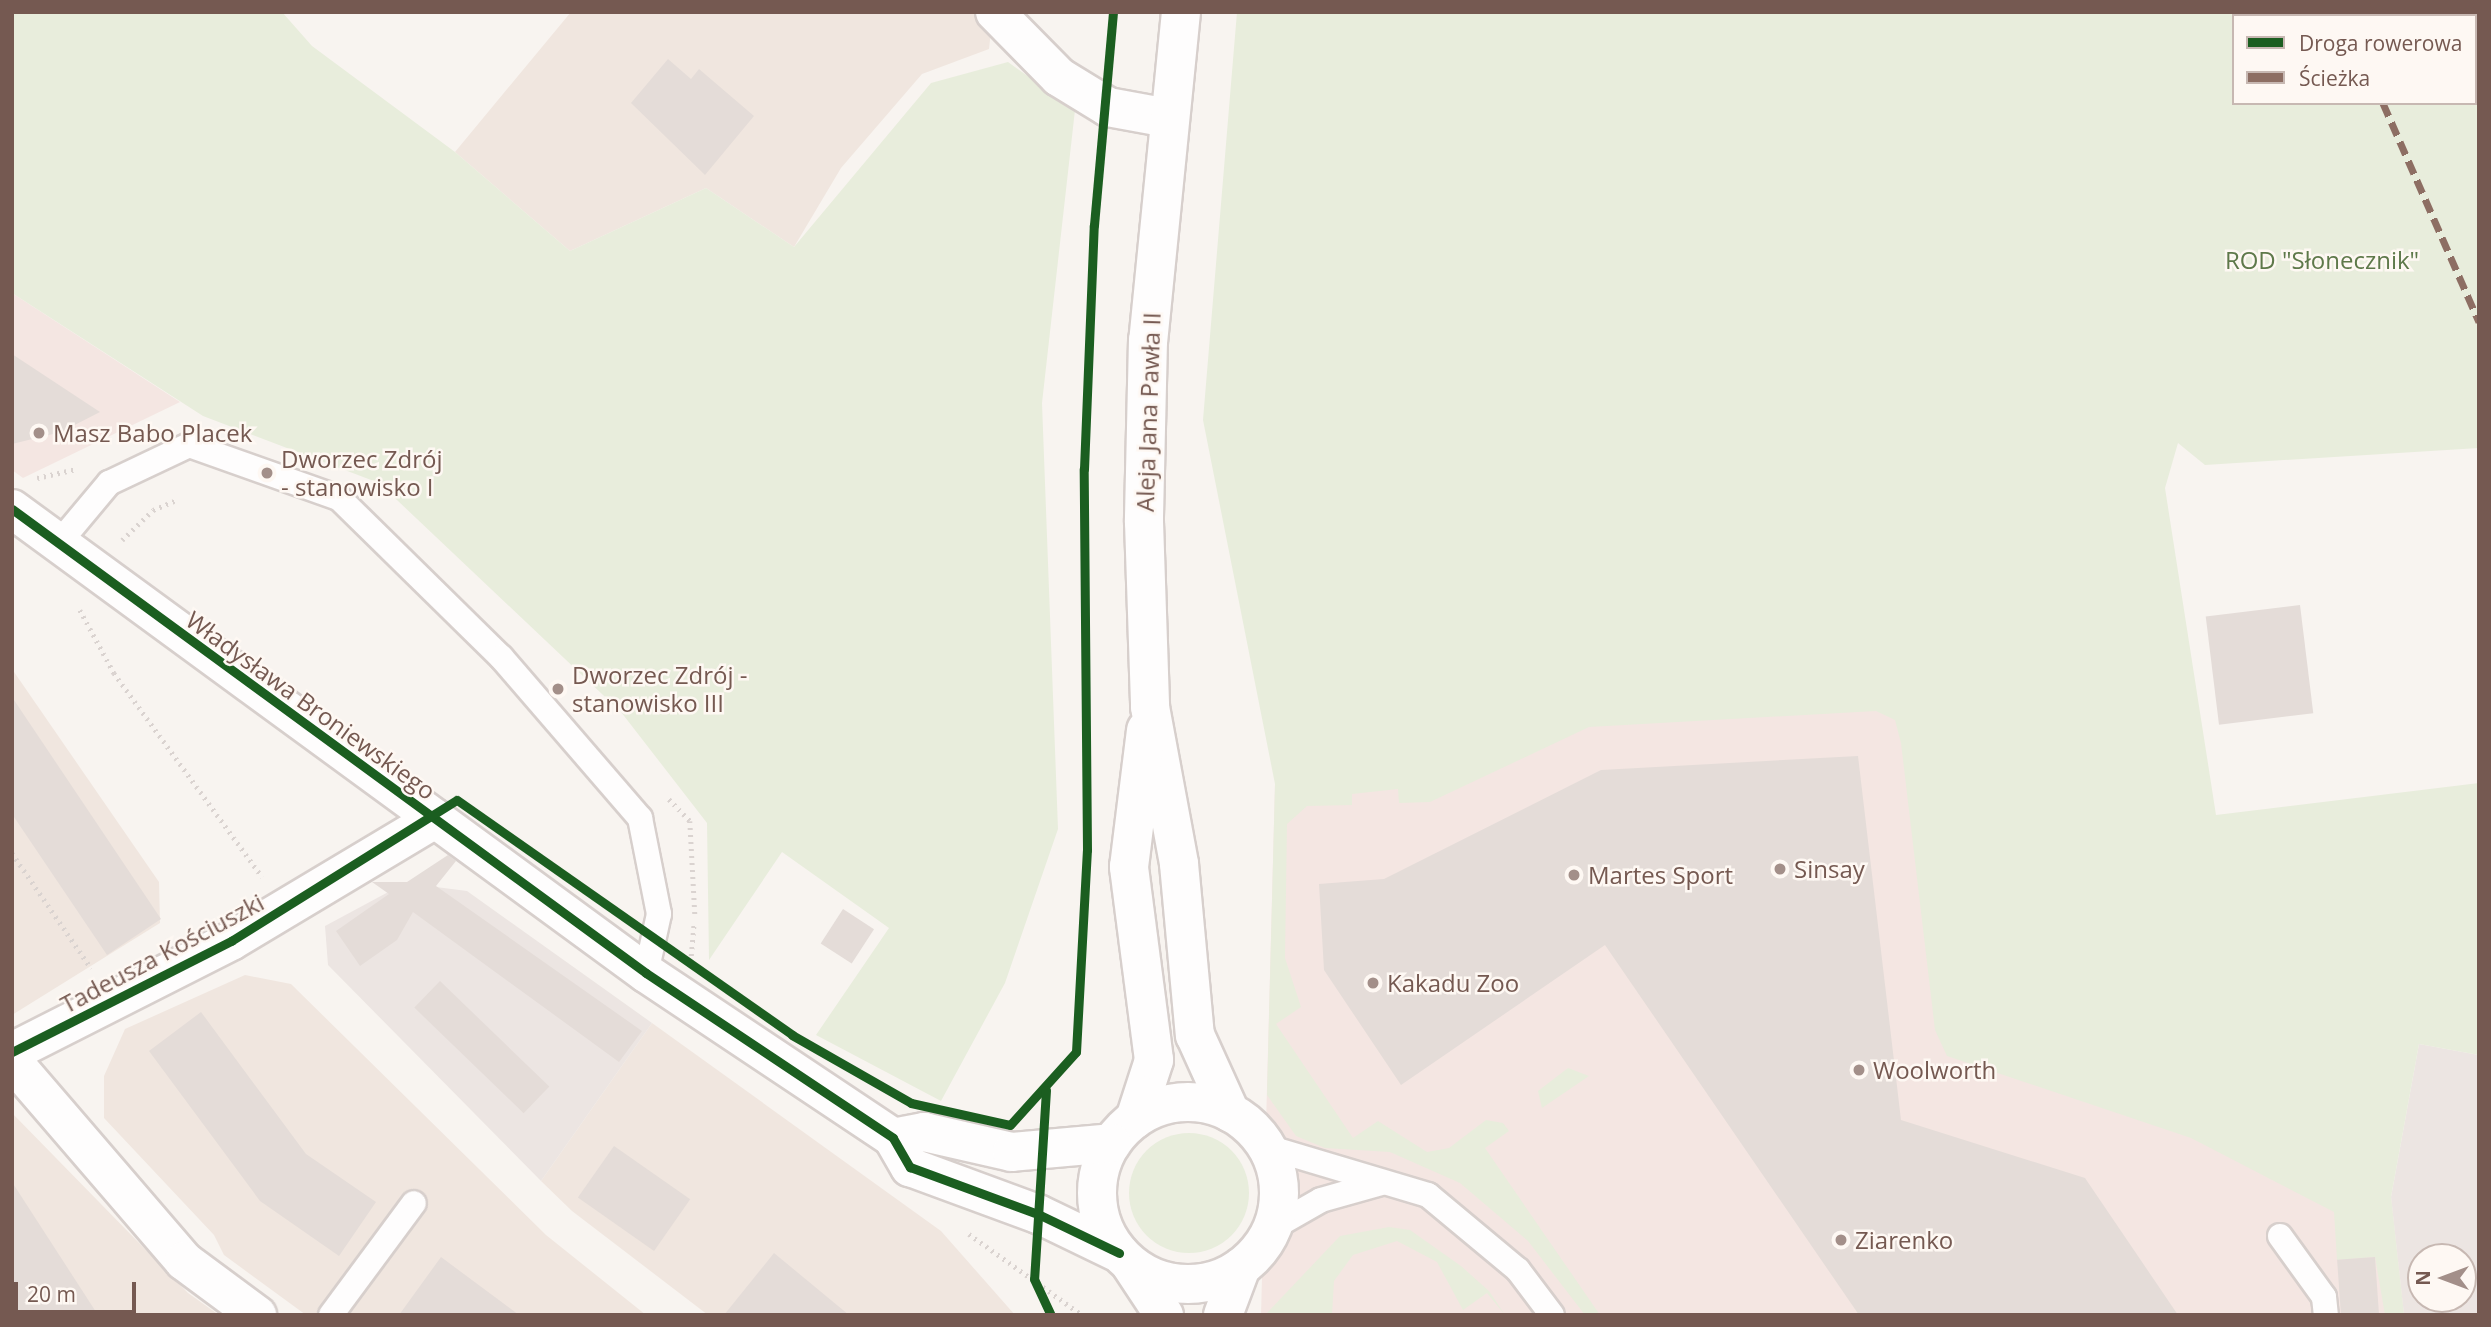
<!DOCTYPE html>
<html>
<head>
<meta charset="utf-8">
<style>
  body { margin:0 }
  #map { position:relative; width:2491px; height:1327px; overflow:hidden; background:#f8f4f0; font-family:"Open Sans",sans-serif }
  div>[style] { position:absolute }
  .residential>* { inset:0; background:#f0e6df }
  .commercial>* { inset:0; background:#f4e6e2 }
  .industrial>* { inset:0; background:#ece5e2 }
  .green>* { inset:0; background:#e8eddc }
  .round { border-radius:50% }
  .building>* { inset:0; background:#e4dcd8; transform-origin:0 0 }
  .path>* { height:4.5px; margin-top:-2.25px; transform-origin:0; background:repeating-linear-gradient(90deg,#dad3d0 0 2px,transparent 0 7px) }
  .roads { filter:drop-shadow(2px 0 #d7cfcc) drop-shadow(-2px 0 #d7cfcc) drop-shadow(0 2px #d7cfcc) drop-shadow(0 -2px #d7cfcc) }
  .lane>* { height:24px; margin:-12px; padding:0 12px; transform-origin:12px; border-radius:12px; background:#fefdfd }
  .street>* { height:38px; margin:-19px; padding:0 19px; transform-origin:19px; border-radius:19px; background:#fefdfd }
  .secondary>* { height:38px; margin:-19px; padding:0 19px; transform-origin:19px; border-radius:19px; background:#fefdfd }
  .secondary>.ring { margin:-19px; padding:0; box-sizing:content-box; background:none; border:38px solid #fefdfd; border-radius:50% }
  .quiet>* { height:7px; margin-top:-3.5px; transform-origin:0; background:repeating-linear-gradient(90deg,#8d6e63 0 14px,transparent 0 21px) }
  .cycleway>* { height:9px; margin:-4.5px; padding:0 4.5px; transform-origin:4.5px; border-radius:4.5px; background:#1b5e20 }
  .dots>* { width:19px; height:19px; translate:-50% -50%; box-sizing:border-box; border:4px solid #fef8f3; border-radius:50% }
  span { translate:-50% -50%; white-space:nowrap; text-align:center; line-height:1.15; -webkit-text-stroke:5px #fef8f3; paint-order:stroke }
  .park-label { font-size:24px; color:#5e794a }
  .street-label { font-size:24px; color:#755951 }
  .poi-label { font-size:24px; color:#755951 }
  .left { translate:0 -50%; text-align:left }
  .frame { position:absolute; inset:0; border:14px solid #755951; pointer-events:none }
  .legend { position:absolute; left:2232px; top:14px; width:245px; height:91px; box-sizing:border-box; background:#fef8f3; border:2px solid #c7b8b2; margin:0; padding:9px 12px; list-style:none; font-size:21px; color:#755951 }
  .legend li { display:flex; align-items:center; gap:14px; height:35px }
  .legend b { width:35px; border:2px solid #c7b8b2 }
  .north { position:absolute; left:2407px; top:1243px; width:70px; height:70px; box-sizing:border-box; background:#fef8f3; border:2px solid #c7b8b2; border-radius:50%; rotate:270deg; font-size:19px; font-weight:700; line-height:28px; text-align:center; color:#755951 }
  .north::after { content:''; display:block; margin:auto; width:24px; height:32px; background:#a38f89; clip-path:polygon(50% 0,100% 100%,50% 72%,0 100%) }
  .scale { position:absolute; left:14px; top:1282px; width:122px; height:32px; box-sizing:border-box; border:4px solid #755951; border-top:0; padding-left:9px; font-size:21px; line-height:24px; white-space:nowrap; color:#755951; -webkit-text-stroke:5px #fef8f3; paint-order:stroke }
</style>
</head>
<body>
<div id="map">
  <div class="residential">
    <i style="clip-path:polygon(571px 12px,985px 12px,991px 31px,989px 49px,922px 74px,841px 168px,794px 247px,706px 188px,570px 251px,455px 152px)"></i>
    <i style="clip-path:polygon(12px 669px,159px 882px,160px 923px,12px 1015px)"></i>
    <i style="clip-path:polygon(245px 975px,291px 984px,546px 1235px,646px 1315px,306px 1315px,224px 1255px,214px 1235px,104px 1118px,104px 1076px,125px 1029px)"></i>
    <i style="clip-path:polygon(652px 1023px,941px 1231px,1015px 1315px,708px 1315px,572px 1211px,541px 1181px)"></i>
    <i style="clip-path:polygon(12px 1113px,188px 1293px,219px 1315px,12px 1315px)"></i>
  </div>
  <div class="commercial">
    <i style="clip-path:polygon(12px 293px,180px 402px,23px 478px,12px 470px)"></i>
    <i style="clip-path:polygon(1921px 678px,2391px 1197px,2404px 1315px,1261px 1315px,1275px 784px,1580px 698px)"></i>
  </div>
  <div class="industrial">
    <i style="clip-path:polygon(405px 883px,467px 891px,652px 1023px,541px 1181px,328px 965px,325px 926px)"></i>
    <i style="clip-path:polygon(evenodd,2419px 1044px,2479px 1055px,2479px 1315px,2404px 1315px,2391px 1197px,2419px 1044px,2421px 1257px,2463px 1257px,2463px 1299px,2421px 1299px,2421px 1257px)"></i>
  </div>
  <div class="green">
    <i style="clip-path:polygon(12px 12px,282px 12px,312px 46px,455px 152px,570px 251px,706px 188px,794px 247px,931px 83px,1008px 62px,1075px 110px,1042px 403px,1058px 829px,1005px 983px,941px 1101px,816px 1035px,889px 928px,782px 852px,709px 960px,707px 823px,621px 712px,379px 483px,203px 416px,12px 293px)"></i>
    <i style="clip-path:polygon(evenodd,1237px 12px,2479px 12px,2479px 448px,2205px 465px,2178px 443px,2165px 488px,2216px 815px,2479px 783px,2479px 1055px,2419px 1044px,2391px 1197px,2404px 1315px,2385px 1315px,2375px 1257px,2337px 1260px,2334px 1212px,2191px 1138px,1947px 1056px,1935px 1030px,1901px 743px,1895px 720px,1876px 711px,1589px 727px,1430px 802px,1399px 803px,1398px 789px,1352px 794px,1352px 805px,1307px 806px,1287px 824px,1285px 958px,1301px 1007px,1276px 1024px,1353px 1138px,1378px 1121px,1427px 1152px,1449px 1148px,1486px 1120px,1503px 1123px,1509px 1131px,1485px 1148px,1600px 1315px,1585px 1315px,1528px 1241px,1460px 1183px,1390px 1152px,1325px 1148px,1296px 1136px,1267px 1095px,1275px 784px,1203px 420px,1237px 12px,2234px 16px,2475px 16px,2475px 103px,2234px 103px,2234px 16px)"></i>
    <i style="clip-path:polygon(1568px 1068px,1589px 1076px,1542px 1108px,1538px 1091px)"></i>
    <i class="round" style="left:1129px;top:1133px;width:120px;height:120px"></i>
    <i style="clip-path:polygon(1389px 1227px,1410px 1230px,1461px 1266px,1489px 1291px,1505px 1315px,1487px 1293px,1463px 1310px,1437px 1262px,1397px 1241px,1353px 1255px,1334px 1281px,1332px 1315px,1265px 1315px,1340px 1236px)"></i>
  </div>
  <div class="building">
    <i style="clip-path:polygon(668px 59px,691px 79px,699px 69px,754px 116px,705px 175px,631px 103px)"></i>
    <i style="clip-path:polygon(12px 354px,100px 412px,61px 432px,12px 444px)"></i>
    <i style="left:2300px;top:605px;width:109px;height:95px;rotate:83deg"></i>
    <i style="clip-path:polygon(12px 697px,161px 919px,107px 955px,12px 814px)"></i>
    <i style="clip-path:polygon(1858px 756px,1901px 1120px,2085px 1178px,2178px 1315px,1859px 1315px,1605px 945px,1401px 1085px,1324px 970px,1319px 884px,1384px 879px,1601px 770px)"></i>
    <i style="clip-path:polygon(448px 855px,456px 861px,436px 886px,642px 1031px,619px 1062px,413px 912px,397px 940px,360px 966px,336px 931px,389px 894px,372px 882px,407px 882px)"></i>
    <i style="left:843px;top:909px;width:37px;height:41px;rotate:33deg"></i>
    <i style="left:440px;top:981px;width:152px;height:37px;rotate:44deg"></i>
    <i style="clip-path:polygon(201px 1012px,306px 1154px,376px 1202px,339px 1256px,260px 1201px,149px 1051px)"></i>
    <i style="left:614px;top:1146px;width:93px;height:63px;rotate:35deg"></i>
    <i style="clip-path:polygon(12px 1182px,98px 1315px,20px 1315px,12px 1303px)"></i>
    <i style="clip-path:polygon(774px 1253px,849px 1315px,724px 1315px)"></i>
    <i style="clip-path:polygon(441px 1257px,519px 1315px,399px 1315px)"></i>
    <i style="left:2375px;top:1257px;width:58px;height:38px;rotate:86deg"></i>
  </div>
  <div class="path">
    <i style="left:37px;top:478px;width:39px;rotate:-13deg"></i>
    <i style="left:122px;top:540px;width:43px;rotate:-44.1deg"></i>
    <i style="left:153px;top:510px;width:26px;rotate:-23deg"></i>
    <i style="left:80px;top:610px;width:72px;rotate:61.6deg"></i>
    <i style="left:114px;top:673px;width:252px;rotate:54deg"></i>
    <i style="left:669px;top:799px;width:30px;rotate:46deg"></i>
    <i style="left:690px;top:821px;width:93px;rotate:86.9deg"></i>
    <i style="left:12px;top:853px;width:140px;rotate:55.5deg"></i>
    <i style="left:691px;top:956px;width:33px;rotate:-85deg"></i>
    <i style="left:969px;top:1234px;width:139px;rotate:35.6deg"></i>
  </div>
  <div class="roads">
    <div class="lane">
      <i style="left:58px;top:544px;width:80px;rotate:-50.1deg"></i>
      <i style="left:109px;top:483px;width:89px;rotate:-25.4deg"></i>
      <i style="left:189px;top:445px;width:159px;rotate:19.5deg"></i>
      <i style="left:339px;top:498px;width:227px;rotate:44.5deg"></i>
      <i style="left:501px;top:657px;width:213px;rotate:49.2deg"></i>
      <i style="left:640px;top:818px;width:98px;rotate:78.8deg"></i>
      <i style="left:659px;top:914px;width:60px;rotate:102.4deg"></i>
      <i style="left:1267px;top:1147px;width:168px;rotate:16.6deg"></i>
      <i style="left:1428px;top:1195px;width:117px;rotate:39.8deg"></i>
      <i style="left:1518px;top:1270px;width:56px;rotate:52.9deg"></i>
      <i style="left:1272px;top:1228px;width:56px;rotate:-29.7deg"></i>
      <i style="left:1321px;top:1200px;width:62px;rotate:-15.8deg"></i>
      <i style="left:2280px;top:1236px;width:75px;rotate:54.2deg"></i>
      <i style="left:2324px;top:1297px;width:18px;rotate:84deg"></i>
      <i style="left:331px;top:1315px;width:139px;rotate:-53.5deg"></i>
    </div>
    <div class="street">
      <i style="left:995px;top:12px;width:91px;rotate:45.4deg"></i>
      <i style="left:1059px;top:77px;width:57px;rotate:31.5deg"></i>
      <i style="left:1108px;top:107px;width:61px;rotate:10.4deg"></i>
      <i style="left:12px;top:1052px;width:246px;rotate:-26.9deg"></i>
      <i style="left:231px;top:941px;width:238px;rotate:-30.9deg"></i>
      <i style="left:12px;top:1061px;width:264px;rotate:49.3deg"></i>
      <i style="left:184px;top:1261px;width:91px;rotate:36.5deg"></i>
    </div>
    <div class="secondary">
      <i style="left:1181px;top:12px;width:330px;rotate:95.7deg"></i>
      <i style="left:1148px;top:340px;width:182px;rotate:91.3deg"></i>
      <i style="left:1144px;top:522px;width:185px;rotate:88.1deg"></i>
      <i style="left:1150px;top:707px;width:160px;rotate:79.5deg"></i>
      <i style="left:1179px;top:864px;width:172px;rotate:84.7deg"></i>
      <i style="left:1195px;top:1035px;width:85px;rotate:65.6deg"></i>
      <i style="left:12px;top:509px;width:786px;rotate:36.2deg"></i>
      <i style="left:646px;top:973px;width:297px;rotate:33.7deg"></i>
      <i style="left:893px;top:1138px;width:34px;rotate:60deg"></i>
      <i style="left:910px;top:1167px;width:136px;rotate:20.2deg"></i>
      <i style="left:1038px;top:1214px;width:90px;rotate:25.7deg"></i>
      <i class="ring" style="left:1097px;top:1102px;width:144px;height:144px"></i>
      <i style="left:1135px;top:1119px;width:62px;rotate:-72.1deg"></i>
      <i style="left:1154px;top:1060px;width:195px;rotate:-97.4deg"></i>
      <i style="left:1129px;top:867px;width:138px;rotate:-82.9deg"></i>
      <i style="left:893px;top:1138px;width:32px;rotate:-11deg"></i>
      <i style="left:924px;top:1132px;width:90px;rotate:12.8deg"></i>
      <i style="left:1012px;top:1152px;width:100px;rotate:-5.1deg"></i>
      <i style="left:1131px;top:1265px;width:60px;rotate:56.6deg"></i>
      <i style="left:1223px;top:1315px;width:51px;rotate:-69.4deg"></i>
    </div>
  </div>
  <div class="quiet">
    <i style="left:2347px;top:12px;width:4px;rotate:76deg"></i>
    <i style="left:2383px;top:103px;width:239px;rotate:66.3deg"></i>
  </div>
  <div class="cycleway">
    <i style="left:12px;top:509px;width:786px;rotate:36.2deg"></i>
    <i style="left:646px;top:973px;width:297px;rotate:33.7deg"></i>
    <i style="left:893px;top:1138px;width:34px;rotate:60deg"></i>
    <i style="left:910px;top:1167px;width:136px;rotate:20.2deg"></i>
    <i style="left:1038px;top:1214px;width:90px;rotate:25.7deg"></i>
    <i style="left:12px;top:1052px;width:246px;rotate:-26.9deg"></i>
    <i style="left:231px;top:941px;width:266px;rotate:-32deg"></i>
    <i style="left:457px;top:800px;width:409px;rotate:35deg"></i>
    <i style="left:792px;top:1035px;width:137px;rotate:29.7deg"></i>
    <i style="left:911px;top:1103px;width:101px;rotate:12.5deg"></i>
    <i style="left:1010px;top:1125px;width:98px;rotate:-47.9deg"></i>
    <i style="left:1076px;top:1052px;width:202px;rotate:-86.9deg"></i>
    <i style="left:1087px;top:850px;width:381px;rotate:-90.5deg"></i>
    <i style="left:1084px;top:469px;width:244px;rotate:-87.7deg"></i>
    <i style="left:1094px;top:225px;width:214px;rotate:-84.9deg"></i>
    <i style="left:1046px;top:1090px;width:189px;rotate:93.6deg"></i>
    <i style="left:1034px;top:1279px;width:40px;rotate:65deg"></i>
  </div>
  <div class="dots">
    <i style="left:39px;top:433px;background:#a38f89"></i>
    <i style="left:267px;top:473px;background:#a38f89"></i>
    <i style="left:558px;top:689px;background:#a38f89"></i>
    <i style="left:1780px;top:869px;background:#a38f89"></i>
    <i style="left:1574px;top:875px;background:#a38f89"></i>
    <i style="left:1373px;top:983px;background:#a38f89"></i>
    <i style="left:1859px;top:1070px;background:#a38f89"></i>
    <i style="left:1841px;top:1240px;background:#a38f89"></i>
  </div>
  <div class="park-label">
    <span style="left:2322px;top:260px">ROD "Słonecznik"</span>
  </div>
  <div class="street-label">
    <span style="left:1148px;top:412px;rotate:-88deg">Aleja Jana Pawła II</span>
    <span style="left:311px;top:705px;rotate:36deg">Władysława Broniewskiego</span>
    <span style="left:162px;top:953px;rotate:-28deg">Tadeusza Kościuszki</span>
  </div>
  <div class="poi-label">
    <span class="left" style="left:53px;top:433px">Masz Babo Placek</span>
    <span class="left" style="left:281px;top:473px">Dworzec Zdrój<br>- stanowisko I</span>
    <span class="left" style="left:572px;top:689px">Dworzec Zdrój -<br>stanowisko III</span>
    <span class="left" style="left:1794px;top:869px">Sinsay</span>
    <span class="left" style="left:1588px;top:875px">Martes Sport</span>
    <span class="left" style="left:1387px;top:983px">Kakadu Zoo</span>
    <span class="left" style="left:1873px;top:1070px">Woolworth</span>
    <span class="left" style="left:1855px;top:1240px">Ziarenko</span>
  </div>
  <div class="frame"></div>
  <ul class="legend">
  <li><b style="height:9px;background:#1b5e20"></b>Droga rowerowa</li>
  <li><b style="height:9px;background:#8d6e63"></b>Ścieżka</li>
  </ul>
  <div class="north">N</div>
  <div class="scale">20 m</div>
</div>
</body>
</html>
